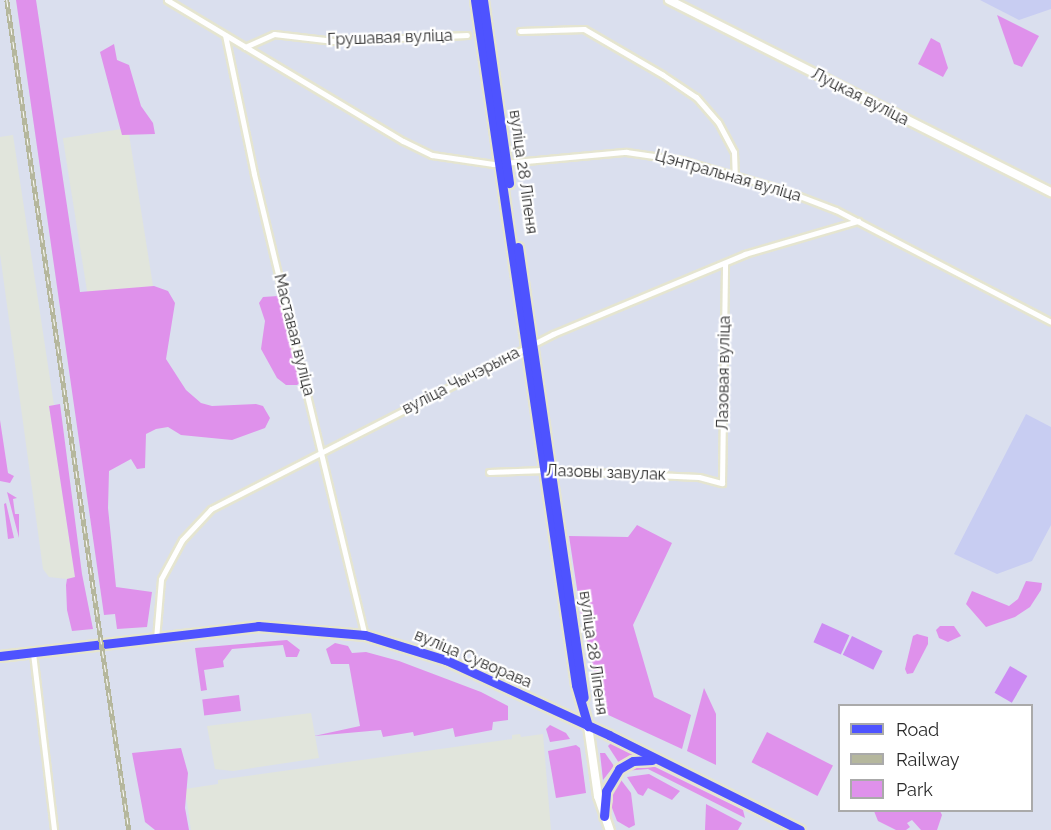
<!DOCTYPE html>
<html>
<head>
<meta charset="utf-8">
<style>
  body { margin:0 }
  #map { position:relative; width:1051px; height:830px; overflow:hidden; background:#dadfee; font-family:Raleway,sans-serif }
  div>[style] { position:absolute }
  .industrial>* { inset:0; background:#e1e5dc; transform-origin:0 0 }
  .education>* { inset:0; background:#c8cdf2 }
  .green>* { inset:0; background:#df91eb; transform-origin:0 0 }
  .pitch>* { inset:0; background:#cd8bf3; transform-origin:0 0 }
  .roads { filter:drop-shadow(2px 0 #e5e5d0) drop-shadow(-2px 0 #e5e5d0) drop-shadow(0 2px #e5e5d0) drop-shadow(0 -2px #e5e5d0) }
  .street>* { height:5px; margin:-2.5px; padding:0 2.5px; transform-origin:2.5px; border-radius:2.5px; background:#fff }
  .secondary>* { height:8px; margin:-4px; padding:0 4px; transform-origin:4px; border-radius:4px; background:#fff }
  .primary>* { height:9px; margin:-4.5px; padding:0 4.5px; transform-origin:4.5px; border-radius:4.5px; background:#4e53ff }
  .rail>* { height:4.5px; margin-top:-2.25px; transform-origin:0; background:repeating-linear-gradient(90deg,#fff 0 7px,#b5b79d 0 14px); box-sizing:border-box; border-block:2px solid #b5b79d }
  span { translate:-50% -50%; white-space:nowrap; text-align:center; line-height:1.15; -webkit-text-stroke:4.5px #fff; paint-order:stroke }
  .street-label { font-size:16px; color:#2a2a2a }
  .legend { position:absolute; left:838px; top:704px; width:195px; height:108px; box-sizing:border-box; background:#fff; border:2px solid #aaa; margin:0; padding:8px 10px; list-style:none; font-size:18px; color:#2a2a2a }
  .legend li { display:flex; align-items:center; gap:12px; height:30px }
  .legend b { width:30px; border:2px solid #aaa }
</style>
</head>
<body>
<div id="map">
  <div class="industrial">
    <i style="left:128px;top:128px;width:160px;height:66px;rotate:81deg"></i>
    <i style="clip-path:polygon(13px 135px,54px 405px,49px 406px,75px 577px,67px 579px,49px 577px,43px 569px,0 254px,0 137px)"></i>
    <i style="clip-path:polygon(311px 713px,319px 758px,233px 771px,215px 769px,207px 726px)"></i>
    <i style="clip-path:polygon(520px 734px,521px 737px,543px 734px,551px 830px,191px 830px,185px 789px,218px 784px,218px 780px,512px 739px,512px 735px)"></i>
  </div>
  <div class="education">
    <i style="clip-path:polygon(980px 0,1051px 0,1051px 9px,1019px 20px)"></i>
    <i style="clip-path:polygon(1026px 414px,1051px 427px,1051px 525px,1032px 561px,997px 574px,954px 554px)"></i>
  </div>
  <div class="green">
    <i style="clip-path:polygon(16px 0,36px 0,80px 292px,154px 286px,168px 291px,175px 303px,166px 359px,186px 390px,201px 403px,212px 406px,256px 404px,263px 406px,270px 418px,265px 428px,232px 440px,181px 435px,168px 427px,156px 429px,146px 434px,145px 468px,137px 469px,131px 459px,109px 471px,108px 508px,116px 587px,152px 592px,147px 627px,117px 629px,115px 614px,104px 615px)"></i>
    <i style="clip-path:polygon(997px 15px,1039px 36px,1022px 67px,1014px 64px)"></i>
    <i style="clip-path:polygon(931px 38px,940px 43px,948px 68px,943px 77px,918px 64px)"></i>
    <i style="clip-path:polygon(114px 44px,117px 60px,129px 65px,141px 106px,153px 123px,155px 134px,122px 135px,100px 52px)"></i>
    <i style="clip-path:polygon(278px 296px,301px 382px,297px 385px,286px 385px,277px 378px,261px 349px,265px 321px,259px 303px,263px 297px)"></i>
    <i style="clip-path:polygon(60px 404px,82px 574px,93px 629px,72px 631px,67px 610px,66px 585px,67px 579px,75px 577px,49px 406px)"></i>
    <i style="clip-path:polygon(0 420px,8px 473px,14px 476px,10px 483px,0 481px)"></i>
    <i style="clip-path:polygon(7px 492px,17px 498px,13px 499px,15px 514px,19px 514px,19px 538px)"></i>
    <i style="clip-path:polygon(6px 503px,14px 538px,8px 539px,4px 504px)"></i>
    <i style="clip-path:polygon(637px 525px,672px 543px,633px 625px,654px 697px,691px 715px,682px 749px,604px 713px,581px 615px,569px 536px,628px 537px)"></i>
    <i style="clip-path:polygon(1026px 581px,1042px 583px,1041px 590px,1030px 607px,1015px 617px,986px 627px,966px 604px,972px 591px,1009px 606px,1018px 599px)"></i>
    <i style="clip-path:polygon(940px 626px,954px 626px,961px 636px,948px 642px,939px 638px,936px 630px)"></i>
    <i style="clip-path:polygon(917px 634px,928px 637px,928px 644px,913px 673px,907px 674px,905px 669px,913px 636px)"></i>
    <i style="clip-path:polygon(287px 640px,300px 650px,297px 657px,286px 657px,283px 645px,232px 649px,223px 661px,224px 667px,204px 670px,207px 690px,201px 691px,195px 648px)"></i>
    <i style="clip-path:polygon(335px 643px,348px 646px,352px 653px,366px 652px,399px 661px,481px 692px,508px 706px,508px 720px,493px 722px,492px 730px,455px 737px,453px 728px,414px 736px,413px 732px,383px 737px,381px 730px,314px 736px,360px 726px,349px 664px,331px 664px,326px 649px)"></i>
    <i style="clip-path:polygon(704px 688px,716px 714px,716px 765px,687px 751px)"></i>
    <i style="left:239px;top:695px;width:16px;height:37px;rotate:83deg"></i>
    <i style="clip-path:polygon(550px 725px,566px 733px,570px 739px,550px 742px,546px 729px)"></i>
    <i style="left:767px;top:732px;width:74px;height:34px;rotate:27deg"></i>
    <i style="clip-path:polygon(611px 743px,633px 754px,619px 763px,608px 746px)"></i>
    <i style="clip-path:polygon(576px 745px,580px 748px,586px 793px,556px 798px,548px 751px)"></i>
    <i style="clip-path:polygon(181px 748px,188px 773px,185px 808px,189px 830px,155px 830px,145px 822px,132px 753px)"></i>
    <i style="clip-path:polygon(600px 753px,605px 753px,614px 766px,603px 780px)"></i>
    <i style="clip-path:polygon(645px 762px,743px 810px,745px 818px,648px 769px,624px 771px,628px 765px)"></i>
    <i style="clip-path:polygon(649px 774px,680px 791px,672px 800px,648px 788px,643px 796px,638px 794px,627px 777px)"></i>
    <i style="clip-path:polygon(618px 776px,631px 793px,635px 825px,629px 828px,617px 821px,609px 800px)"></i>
    <i style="clip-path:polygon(706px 804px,742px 823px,738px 830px,705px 830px)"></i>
    <i style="clip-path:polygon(874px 811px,940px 811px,942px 815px,937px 830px,921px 830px,912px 820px,907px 823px,910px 827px,906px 830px,896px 830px,878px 821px)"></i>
  </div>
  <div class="pitch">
    <i style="left:822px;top:623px;width:30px;height:21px;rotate:24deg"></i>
    <i style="left:852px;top:636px;width:34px;height:21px;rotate:26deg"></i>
    <i style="left:1010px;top:666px;width:20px;height:31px;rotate:30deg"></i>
  </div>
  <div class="roads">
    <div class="street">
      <i style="left:167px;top:0;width:275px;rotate:30.9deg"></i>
      <i style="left:403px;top:141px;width:32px;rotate:26deg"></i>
      <i style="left:432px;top:155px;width:62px;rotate:8.4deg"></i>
      <i style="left:493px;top:164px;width:134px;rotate:-5.2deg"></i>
      <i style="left:626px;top:152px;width:56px;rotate:8.3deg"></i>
      <i style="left:681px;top:160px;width:104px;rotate:16.2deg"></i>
      <i style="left:781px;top:189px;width:59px;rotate:20.9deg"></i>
      <i style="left:836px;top:210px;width:242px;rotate:27.5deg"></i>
      <i style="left:520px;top:31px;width:64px;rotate:-1.8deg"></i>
      <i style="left:584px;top:29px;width:91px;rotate:30.2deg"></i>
      <i style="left:663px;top:75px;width:40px;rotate:34deg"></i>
      <i style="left:696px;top:97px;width:33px;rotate:49deg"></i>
      <i style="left:718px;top:122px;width:34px;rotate:62deg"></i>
      <i style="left:734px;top:152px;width:23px;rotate:88deg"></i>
      <i style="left:225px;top:35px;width:142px;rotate:78.2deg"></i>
      <i style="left:254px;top:174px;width:474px;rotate:76.5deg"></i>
      <i style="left:245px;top:47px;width:32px;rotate:-24deg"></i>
      <i style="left:274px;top:34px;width:60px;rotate:6.7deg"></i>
      <i style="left:334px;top:41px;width:133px;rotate:-2.6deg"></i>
      <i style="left:489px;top:472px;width:56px;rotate:-2deg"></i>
      <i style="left:545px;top:470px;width:154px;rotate:2.6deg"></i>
      <i style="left:699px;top:477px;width:24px;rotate:15deg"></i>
      <i style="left:722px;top:483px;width:220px;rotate:-89.2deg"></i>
      <i style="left:156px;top:639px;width:60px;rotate:-85.2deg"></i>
      <i style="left:161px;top:579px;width:44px;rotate:-61.7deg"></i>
      <i style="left:182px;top:540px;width:42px;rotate:-46.9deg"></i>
      <i style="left:211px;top:509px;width:384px;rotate:-27.1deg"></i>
      <i style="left:553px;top:334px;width:208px;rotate:-22.6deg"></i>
      <i style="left:745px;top:254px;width:118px;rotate:-16.3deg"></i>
      <i style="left:33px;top:653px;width:178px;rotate:83.2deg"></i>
    </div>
    <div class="secondary">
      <i style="left:669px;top:0;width:428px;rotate:26.7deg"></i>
      <i style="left:588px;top:726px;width:71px;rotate:81.9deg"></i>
      <i style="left:598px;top:796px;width:36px;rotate:71deg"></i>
    </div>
    <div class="primary">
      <i style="left:475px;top:0;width:692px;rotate:81.61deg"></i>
      <i style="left:576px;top:685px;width:43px;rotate:73.7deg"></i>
      <i style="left:483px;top:0;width:185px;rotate:81.9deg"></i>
      <i style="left:518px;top:247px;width:455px;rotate:81.7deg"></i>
      <i style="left:0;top:656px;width:260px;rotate:-6.6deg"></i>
      <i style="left:258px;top:626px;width:107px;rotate:4.8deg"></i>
      <i style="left:365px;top:635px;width:85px;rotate:17.2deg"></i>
      <i style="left:446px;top:660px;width:179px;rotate:24.7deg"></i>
      <i style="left:609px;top:735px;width:213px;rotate:26.4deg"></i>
      <i style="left:604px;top:816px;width:25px;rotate:-85deg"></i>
      <i style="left:606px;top:791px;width:26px;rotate:-59deg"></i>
      <i style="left:619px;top:769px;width:16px;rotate:-30deg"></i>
      <i style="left:633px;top:761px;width:19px;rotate:-3deg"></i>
    </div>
  </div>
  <div class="rail">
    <i style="left:7px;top:0;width:839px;rotate:81.64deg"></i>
  </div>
  <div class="street-label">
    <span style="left:390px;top:38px;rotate:-2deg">Грушавая вуліца</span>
    <span style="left:860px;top:97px;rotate:27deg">Луцкая вуліца</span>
    <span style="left:523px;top:172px;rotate:82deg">вуліца 28 Ліпеня</span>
    <span style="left:728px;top:176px;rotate:16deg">Цэнтральная вуліца</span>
    <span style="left:294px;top:335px;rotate:76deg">Маставая вуліца</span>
    <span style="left:724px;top:373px;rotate:-89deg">Лазовая вуліца</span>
    <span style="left:461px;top:381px;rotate:-27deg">вуліца Чычэрына</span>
    <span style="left:606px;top:473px;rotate:2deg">Лазовы завулак</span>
    <span style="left:593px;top:653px;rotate:82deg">вуліца 28 Ліпеня</span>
    <span style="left:473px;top:659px;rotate:23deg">вуліца Суворава</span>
  </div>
  <ul class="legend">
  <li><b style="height:8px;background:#4e53ff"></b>Road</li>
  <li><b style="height:8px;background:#b5b79d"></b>Railway</li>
  <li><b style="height:16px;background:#df91eb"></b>Park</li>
  </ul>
</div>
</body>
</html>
